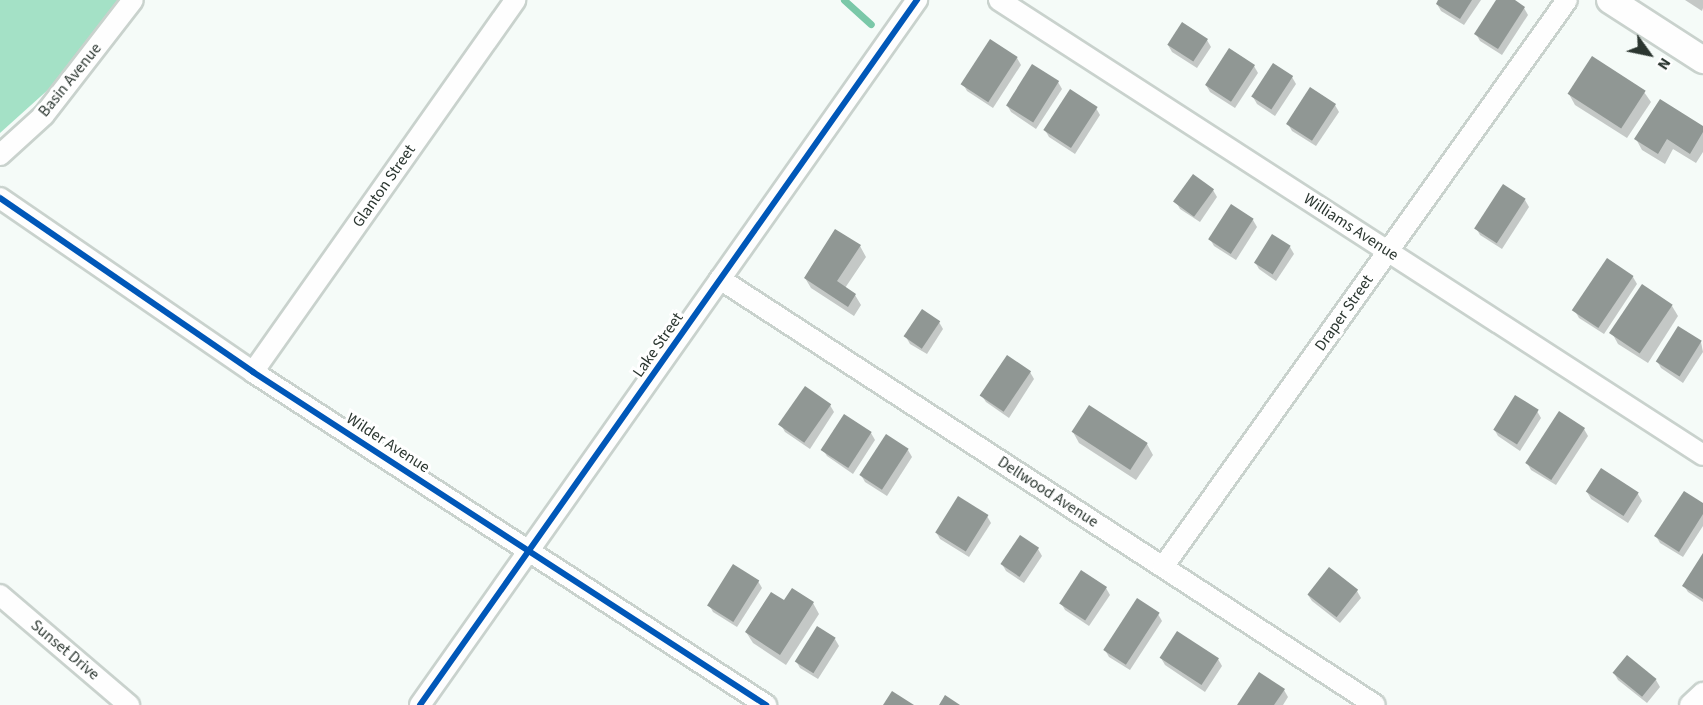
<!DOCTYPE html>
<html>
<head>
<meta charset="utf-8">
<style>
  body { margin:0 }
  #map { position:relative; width:1703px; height:705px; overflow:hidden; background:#f5fbf8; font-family:"Source Sans 3",sans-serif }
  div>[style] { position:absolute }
  .forest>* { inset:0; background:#a4e1c6 }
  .shadow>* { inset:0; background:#0003 }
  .stream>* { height:7px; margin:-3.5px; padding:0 3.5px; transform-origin:3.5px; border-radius:3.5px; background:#7ac8a8 }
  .building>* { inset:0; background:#909794; transform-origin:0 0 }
  .roads { filter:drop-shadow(2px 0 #c9d2cd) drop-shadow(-2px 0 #c9d2cd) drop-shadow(0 2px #c9d2cd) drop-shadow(0 -2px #c9d2cd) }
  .minor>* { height:20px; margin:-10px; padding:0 10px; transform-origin:10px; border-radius:10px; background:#fefefe }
  .tertiary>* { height:26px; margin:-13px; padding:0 13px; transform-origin:13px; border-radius:13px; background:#fefefe }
  .cycleway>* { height:6px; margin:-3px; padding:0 3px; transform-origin:3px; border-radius:3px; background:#0057b8 }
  span { translate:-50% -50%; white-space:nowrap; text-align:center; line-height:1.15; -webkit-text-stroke:6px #fff; paint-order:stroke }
  .street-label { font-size:16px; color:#2b3630 }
  .north { position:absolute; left:1619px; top:24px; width:60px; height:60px; -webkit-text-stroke:4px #fff; paint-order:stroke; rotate:123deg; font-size:16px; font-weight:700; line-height:24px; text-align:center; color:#2b3630 }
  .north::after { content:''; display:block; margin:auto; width:21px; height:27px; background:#2b3630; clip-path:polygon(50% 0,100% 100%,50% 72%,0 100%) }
</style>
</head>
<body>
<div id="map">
  <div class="forest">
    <i style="clip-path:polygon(0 0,122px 0,60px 79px,0 133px)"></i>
  </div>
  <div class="shadow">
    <i style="clip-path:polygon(1440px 0,1481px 0,1464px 25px,1441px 11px,1437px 4px)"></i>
    <i style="clip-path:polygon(1498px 0,1512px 0,1524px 8px,1528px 15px,1502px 55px,1480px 41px,1476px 34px)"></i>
    <i style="clip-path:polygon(1685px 0,1703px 0,1703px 8px,1702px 11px)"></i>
    <i style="clip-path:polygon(1207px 40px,1211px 47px,1197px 68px,1172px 52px,1168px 45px)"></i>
    <i style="clip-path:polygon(1017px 58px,1021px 65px,993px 108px,967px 91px,963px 84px)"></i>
    <i style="clip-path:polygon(1033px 66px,1058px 82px,1062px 89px,1036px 129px,1011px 112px,1007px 105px)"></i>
    <i style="clip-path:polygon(1254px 66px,1258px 73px,1235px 108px,1210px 92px,1206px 85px)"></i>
    <i style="clip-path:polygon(1292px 77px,1296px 84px,1275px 116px,1257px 104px,1253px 97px)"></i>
    <i style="clip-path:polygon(1644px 92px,1651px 102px,1627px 138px,1575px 105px,1569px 94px)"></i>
    <i style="clip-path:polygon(1335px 105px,1339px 112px,1316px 146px,1292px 131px,1288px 124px)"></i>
    <i style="clip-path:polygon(1096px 108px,1100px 115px,1075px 154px,1049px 137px,1045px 130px)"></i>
    <i style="clip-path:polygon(1703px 128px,1703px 152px,1696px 163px,1673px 149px,1665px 164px,1642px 150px,1636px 139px)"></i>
    <i style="clip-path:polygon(1213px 190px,1217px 197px,1200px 222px,1180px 209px,1176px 202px)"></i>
    <i style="clip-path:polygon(1525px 200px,1529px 207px,1502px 249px,1480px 235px,1476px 228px)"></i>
    <i style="clip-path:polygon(1253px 220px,1257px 227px,1236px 260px,1214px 246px,1210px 239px)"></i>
    <i style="clip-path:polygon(860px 246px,866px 257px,845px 288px,855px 295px,861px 305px,854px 316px,811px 288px,805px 278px)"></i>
    <i style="clip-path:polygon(1290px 247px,1294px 254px,1276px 281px,1259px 269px,1255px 262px)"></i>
    <i style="clip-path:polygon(1633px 277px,1637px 284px,1604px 334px,1579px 318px,1575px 311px)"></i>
    <i style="clip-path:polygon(1672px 306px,1678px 316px,1648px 363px,1618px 344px,1612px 333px)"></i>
    <i style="clip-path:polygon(939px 322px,943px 329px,927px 354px,910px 344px,906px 337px)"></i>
    <i style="clip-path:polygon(1701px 342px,1703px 352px,1683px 383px,1661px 368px,1657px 361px)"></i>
    <i style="clip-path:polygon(1007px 357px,1030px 372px,1034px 379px,1009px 418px,986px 402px,982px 396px)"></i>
    <i style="clip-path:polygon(830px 405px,834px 412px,810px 449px,785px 432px,781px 425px)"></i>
    <i style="clip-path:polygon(1537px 411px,1541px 418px,1520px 451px,1498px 436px,1494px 429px)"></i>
    <i style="clip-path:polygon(1584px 429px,1588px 436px,1556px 485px,1531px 470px,1527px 463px)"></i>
    <i style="clip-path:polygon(1073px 432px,1147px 444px,1153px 455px,1136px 480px,1079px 443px)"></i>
    <i style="clip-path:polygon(871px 433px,875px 440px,853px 474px,827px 456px,823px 450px)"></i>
    <i style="clip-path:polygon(908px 450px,912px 457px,887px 496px,865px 482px,861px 475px)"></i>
    <i style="clip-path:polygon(1587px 492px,1638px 494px,1642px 501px,1628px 523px,1591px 499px)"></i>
    <i style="clip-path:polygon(1703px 505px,1703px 526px,1683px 557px,1660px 543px,1656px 536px)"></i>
    <i style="clip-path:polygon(987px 516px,991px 523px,969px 557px,940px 539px,936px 532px)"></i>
    <i style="clip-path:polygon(1038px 549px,1042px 556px,1024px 583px,1006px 571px,1002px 564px)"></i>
    <i style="clip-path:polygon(1703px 556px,1703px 602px,1688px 592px,1684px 586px)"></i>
    <i style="clip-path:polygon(758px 581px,762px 588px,737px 627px,713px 612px,709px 605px)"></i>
    <i style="clip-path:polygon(1106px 588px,1110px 595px,1089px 626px,1065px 610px,1061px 603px)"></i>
    <i style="clip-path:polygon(1357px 591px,1361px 598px,1340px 623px,1312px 601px,1308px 595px)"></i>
    <i style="clip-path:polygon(813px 603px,819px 614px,786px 665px,753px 643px,746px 632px)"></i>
    <i style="clip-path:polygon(1158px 614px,1162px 621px,1130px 670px,1109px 657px,1105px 650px)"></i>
    <i style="clip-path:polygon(835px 639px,839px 646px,818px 679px,800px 668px,796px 661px)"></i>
    <i style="clip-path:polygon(1161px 658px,1218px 659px,1222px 666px,1205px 692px,1165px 665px)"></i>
    <i style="clip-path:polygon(1614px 673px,1656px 680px,1660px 687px,1647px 703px,1618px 680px)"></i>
    <i style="clip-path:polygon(1284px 690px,1288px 697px,1283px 705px,1239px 705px)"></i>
  </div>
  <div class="stream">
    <i style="left:844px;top:0;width:36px;rotate:42deg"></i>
  </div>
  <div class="building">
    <i style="clip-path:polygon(1438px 0,1472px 0,1460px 19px,1436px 4px)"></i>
    <i style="clip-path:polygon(1496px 0,1515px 0,1525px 7px,1498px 49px,1474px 34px)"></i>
    <i style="left:1182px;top:22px;width:31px;height:27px;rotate:33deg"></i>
    <i style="left:990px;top:39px;width:33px;height:54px;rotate:33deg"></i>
    <i style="left:1229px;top:48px;width:31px;height:44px;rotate:33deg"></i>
    <i style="left:1592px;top:56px;width:64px;height:45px;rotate:33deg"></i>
    <i style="left:1273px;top:63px;width:24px;height:40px;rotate:33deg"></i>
    <i style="left:1032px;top:64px;width:32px;height:49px;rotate:32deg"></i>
    <i style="left:1310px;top:87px;width:31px;height:44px;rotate:33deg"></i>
    <i style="left:1070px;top:89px;width:33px;height:49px;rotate:33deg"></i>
    <i style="clip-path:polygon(1660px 99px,1703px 126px,1703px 132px,1690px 154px,1667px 139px,1658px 154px,1634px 139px)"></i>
    <i style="left:1193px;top:174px;width:26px;height:34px;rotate:36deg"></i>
    <i style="left:1503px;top:184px;width:27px;height:53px;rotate:33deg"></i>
    <i style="left:1231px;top:204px;width:27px;height:42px;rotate:33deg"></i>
    <i style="clip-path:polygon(835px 229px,861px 245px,837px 281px,856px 294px,848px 307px,804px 278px)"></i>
    <i style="left:1272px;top:234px;width:22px;height:34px;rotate:32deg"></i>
    <i style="left:1607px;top:258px;width:32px;height:63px;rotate:34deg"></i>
    <i style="left:1642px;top:284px;width:37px;height:59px;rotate:34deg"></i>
    <i style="left:922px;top:309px;width:22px;height:33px;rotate:34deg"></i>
    <i style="left:1678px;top:326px;width:28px;height:42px;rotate:32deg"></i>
    <i style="left:1007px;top:355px;width:29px;height:49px;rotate:34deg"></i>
    <i style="left:805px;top:386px;width:32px;height:47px;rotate:35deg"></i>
    <i style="left:1515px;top:395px;width:28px;height:41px;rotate:32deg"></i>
    <i style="left:1089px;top:405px;width:70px;height:32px;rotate:33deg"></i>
    <i style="left:1559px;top:411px;width:31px;height:62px;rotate:33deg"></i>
    <i style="left:844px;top:414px;width:33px;height:43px;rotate:33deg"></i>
    <i style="left:886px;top:434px;width:27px;height:49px;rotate:33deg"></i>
    <i style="left:1601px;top:468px;width:45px;height:28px;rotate:33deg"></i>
    <i style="clip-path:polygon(1684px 491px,1703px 503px,1703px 514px,1679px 552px,1654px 536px)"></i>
    <i style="left:958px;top:496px;width:36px;height:43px;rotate:32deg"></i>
    <i style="left:1020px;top:535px;width:23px;height:35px;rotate:34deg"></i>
    <i style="clip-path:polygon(1703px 553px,1703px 599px,1682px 586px)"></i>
    <i style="left:733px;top:564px;width:31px;height:49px;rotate:32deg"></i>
    <i style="left:1329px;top:567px;width:37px;height:35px;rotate:38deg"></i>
    <i style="left:1081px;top:570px;width:31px;height:40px;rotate:33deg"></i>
    <i style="clip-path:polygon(792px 588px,814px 602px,780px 655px,745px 632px,771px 592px,784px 600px)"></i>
    <i style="left:1137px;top:598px;width:27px;height:62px;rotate:33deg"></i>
    <i style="left:817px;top:626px;width:22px;height:42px;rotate:32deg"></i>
    <i style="left:1177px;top:631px;width:50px;height:32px;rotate:33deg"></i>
    <i style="left:1627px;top:655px;width:38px;height:23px;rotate:39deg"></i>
    <i style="clip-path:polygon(1259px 672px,1285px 689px,1274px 705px,1237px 705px)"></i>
    <i style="clip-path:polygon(892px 691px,914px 705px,883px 705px)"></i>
    <i style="clip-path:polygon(945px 695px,960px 705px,939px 705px)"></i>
  </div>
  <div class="roads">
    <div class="minor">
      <i style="left:999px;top:0;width:838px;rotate:32.87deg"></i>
      <i style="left:0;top:155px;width:59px;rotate:-42.3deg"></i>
      <i style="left:44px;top:115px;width:145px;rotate:-52.3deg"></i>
      <i style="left:0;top:198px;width:307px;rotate:34.5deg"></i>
      <i style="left:253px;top:372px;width:612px;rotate:32.99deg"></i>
      <i style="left:720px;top:279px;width:781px;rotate:33.04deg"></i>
      <i style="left:253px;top:372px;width:455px;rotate:-54.8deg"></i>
      <i style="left:1163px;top:567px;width:696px;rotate:-54.53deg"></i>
      <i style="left:0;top:595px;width:170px;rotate:40.5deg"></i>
      <i style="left:420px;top:705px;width:863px;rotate:-54.82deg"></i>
      <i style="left:1690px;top:705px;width:18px;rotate:-43deg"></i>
    </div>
    <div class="tertiary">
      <i style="left:1610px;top:0;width:111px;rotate:32.8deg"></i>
    </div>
  </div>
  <div class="cycleway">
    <i style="left:0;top:198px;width:307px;rotate:34.5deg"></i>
    <i style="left:253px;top:372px;width:612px;rotate:32.99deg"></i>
    <i style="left:420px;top:705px;width:863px;rotate:-54.82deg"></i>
  </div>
  <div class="street-label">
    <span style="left:70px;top:80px;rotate:-51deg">Basin Avenue</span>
    <span style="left:384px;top:186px;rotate:-55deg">Glanton Street</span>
    <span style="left:1351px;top:227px;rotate:33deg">Williams Avenue</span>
    <span style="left:1344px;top:313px;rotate:-55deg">Draper Street</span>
    <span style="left:658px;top:345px;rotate:-55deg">Lake Street</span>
    <span style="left:388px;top:443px;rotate:33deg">Wilder Avenue</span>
    <span style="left:1048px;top:492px;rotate:33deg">Dellwood Avenue</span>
    <span style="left:65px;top:650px;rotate:40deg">Sunset Drive</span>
  </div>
  <div class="north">N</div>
</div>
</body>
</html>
